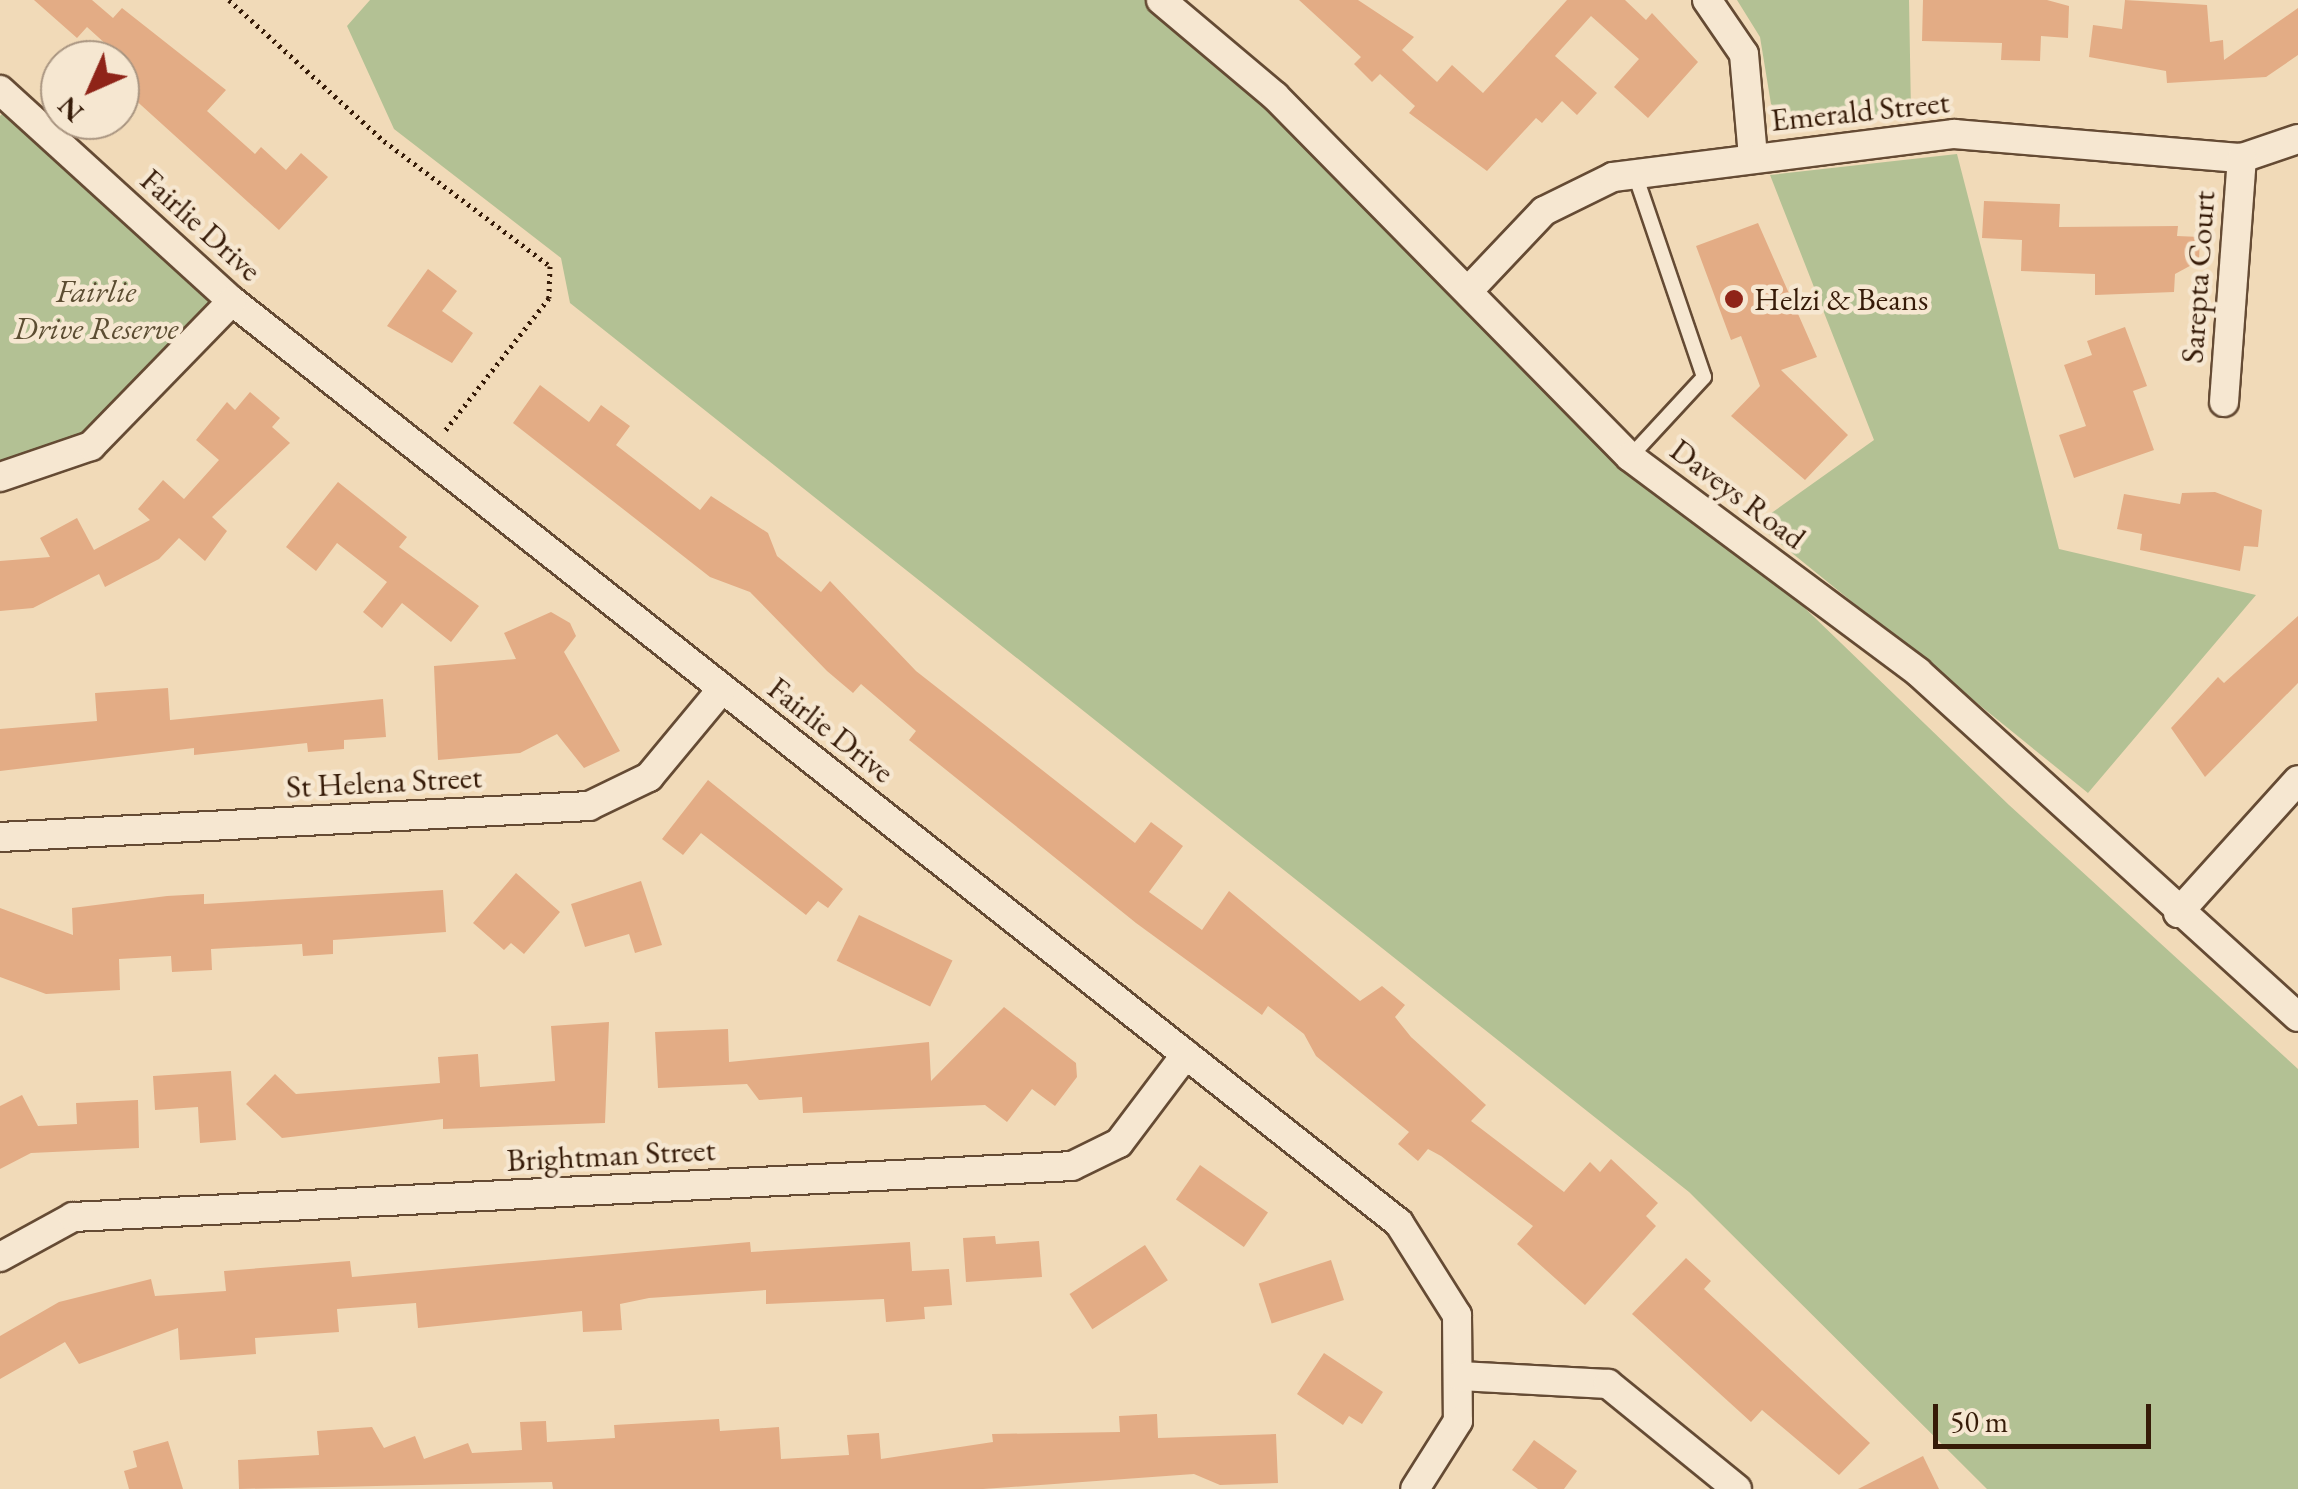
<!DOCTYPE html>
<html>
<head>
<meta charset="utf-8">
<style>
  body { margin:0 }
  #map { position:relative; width:2298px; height:1489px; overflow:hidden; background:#f1dab8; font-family:"EB Garamond",serif }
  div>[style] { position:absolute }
  .green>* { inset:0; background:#b3c194 }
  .building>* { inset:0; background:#e3ac85; transform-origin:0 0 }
  .path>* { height:5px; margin-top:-2.5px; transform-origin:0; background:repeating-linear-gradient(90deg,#361b08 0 2.5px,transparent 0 7.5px) }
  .roads { filter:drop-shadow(2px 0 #654b34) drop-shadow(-2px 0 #654b34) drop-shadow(0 2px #654b34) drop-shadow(0 -2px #654b34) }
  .lane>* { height:14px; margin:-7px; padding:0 7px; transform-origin:7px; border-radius:7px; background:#f6e7d1 }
  .street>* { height:28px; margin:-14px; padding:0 14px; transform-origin:14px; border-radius:14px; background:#f6e7d1 }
  .dots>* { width:28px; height:28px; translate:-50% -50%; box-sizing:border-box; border:5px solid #f6e7d1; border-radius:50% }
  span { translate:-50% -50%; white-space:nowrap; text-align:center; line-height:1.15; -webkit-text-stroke:9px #f6e7d1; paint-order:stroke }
  .street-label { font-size:32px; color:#361b08 }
  .park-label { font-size:32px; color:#5c4d32; font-style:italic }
  .poi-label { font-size:32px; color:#361b08 }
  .left { translate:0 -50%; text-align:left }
  .north { position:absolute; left:40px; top:40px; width:100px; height:100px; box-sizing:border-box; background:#f6e7d1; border:2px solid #a99581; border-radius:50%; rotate:225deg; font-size:28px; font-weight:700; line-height:40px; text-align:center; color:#361b08 }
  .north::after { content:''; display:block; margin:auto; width:35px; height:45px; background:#8f2418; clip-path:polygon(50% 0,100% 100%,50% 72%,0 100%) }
  .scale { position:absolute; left:1933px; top:1404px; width:218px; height:45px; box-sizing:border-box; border:5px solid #361b08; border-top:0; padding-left:12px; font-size:30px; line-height:35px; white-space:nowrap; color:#361b08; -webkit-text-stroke:8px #f6e7d1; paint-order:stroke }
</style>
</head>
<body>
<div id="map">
  <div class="green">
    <i style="clip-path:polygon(370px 0,1158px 0,1261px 84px,2009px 805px,2298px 1069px,2298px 1489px,1987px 1489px,1689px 1192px,570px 303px,561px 258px,394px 129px,347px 26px)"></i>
    <i style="clip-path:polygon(1737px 0,1909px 0,1911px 112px,1795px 127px,1771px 104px,1760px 37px)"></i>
    <i style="clip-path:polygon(13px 102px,232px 301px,122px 423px,0 477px,0 116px)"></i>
    <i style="clip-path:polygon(1957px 154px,2059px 549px,2256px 595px,2088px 793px,1756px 524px,1874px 440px,1770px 175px)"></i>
  </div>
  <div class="building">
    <i style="clip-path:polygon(34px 0,92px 0,113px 18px,122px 8px,226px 90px,207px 111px,255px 154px,261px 147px,286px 170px,301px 153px,328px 177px,279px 230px,120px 86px,129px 65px,87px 27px,77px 38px)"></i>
    <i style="clip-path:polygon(1299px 0,1358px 0,1414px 37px,1402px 50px,1437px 82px,1452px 65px,1483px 93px,1567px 0,1625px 0,1646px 20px,1652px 13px,1698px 62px,1648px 118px,1614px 87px,1639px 59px,1591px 16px,1555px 56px,1597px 93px,1577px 115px,1562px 101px,1542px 123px,1536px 118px,1487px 171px,1409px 113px,1415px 106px,1380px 74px,1372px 82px,1354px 64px,1361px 57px)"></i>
    <i style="clip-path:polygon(1923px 0,2047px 0,2069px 6px,2068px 38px,2041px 36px,2040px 61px,2001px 60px,2002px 43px,1922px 41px)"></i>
    <i style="clip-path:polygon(2125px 0,2207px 5px,2210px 42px,2223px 40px,2224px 60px,2298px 8px,2298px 55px,2266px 77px,2167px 83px,2166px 71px,2089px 57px,2093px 25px,2122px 29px)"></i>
    <i style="clip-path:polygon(1984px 201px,2060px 204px,2059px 227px,2178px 226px,2177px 236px,2200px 237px,2199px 261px,2175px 274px,2174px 292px,2095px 295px,2095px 274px,2021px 271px,2022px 240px,1982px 238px)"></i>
    <i style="clip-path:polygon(1758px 223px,1817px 357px,1781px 370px,1848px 435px,1805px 480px,1731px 416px,1760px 386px,1741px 336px,1731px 340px,1696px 246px)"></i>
    <i style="clip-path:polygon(428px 269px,457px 291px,442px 311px,473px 333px,452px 363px,387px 326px)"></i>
    <i style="clip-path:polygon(2125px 327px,2147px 386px,2133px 391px,2154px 450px,2074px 478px,2059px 435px,2086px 426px,2064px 365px,2092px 355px,2087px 341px)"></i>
    <i style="clip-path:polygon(540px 385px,589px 422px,601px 405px,630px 426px,616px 445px,700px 510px,711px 496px,768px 533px,777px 556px,821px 592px,830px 581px,916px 671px,1135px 843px,1151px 822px,1183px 846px,1149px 892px,1202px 930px,1229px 891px,1360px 1001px,1382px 986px,1405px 1005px,1395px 1017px,1411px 1037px,1486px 1105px,1471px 1121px,1564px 1192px,1590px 1162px,1600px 1172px,1611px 1159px,1658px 1203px,1646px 1216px,1656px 1226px,1585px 1305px,1517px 1244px,1533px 1226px,1441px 1156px,1428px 1149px,1418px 1161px,1398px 1144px,1409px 1132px,1316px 1056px,1304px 1034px,1268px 1006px,1262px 1015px,1136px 923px,909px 740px,916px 731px,861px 684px,853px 693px,827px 671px,750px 592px,710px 577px,513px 423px)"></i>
    <i style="clip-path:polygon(250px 392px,280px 418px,272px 427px,290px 443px,212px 517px,227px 531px,205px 561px,179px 538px,159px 559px,105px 587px,99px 574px,33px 608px,0 611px,0 561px,50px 557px,40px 538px,77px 518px,94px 550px,150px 520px,138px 509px,163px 480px,184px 499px,219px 460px,196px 440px,227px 402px,235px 410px)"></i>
    <i style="clip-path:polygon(338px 482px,407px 537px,399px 547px,479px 606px,451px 642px,402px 603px,382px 628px,363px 612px,387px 582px,337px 543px,316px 571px,286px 547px)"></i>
    <i style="clip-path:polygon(2215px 492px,2262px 510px,2258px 547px,2244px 546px,2240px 571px,2140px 550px,2142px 534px,2117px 529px,2124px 494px,2180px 504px,2182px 493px)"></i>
    <i style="clip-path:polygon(551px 612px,570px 623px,576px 636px,564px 652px,620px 751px,584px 768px,557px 734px,520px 753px,438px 760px,434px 666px,516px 659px,504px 633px)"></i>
    <i style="clip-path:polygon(2298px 616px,2298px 683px,2205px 777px,2171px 728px,2218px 677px,2224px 683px)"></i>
    <i style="clip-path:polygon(168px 688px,170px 720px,383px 699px,386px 737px,344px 740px,344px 749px,308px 752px,307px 743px,194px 755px,194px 748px,0 771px,0 729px,97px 721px,95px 693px)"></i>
    <i style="clip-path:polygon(708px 780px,843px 889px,828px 908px,818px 901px,806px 915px,701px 833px,683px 855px,662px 839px)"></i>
    <i style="clip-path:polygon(516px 873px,560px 912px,524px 954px,511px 943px,504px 950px,473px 923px)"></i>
    <i style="clip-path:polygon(641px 881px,662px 945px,635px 953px,629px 934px,585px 947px,571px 904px)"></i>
    <i style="clip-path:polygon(443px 890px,446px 932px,333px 940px,333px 954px,303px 956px,302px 944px,211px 949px,212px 970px,172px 972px,171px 956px,119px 959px,120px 990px,46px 994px,0 977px,0 908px,73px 935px,72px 908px,167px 896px,204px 894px,204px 904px)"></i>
    <i style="left:859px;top:915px;width:104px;height:51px;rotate:26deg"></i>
    <i style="clip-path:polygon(1004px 1007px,1076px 1063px,1077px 1077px,1055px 1106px,1032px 1089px,1007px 1122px,985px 1105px,803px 1113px,802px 1097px,759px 1100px,747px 1084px,658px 1088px,655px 1032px,728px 1029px,729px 1062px,929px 1042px,931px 1081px)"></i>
    <i style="clip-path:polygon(609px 1022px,605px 1123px,443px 1129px,443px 1119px,282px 1138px,246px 1104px,275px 1074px,296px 1094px,440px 1083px,438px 1057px,478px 1054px,480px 1087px,555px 1081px,551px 1026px)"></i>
    <i style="clip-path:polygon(231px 1071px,236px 1140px,200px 1143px,198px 1107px,155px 1110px,153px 1076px)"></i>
    <i style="clip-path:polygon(22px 1095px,38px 1126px,77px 1124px,76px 1103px,138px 1100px,139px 1148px,31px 1153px,0 1169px,0 1106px)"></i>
    <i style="left:1200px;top:1165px;width:83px;height:42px;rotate:35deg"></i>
    <i style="clip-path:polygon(995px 1236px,996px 1244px,1039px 1241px,1042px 1277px,966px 1282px,963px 1238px)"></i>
    <i style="clip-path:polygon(750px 1242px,751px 1252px,910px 1242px,912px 1271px,949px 1269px,952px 1305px,924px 1307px,925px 1319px,886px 1322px,884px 1299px,766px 1304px,766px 1290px,649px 1298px,620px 1304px,622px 1330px,583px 1332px,582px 1311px,418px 1328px,416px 1303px,337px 1309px,339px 1332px,255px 1338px,256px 1354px,180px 1360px,178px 1328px,79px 1364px,65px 1342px,0 1379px,0 1336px,59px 1302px,151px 1279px,155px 1296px,226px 1291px,224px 1271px,350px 1261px,352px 1277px)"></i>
    <i style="left:1145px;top:1245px;width:42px;height:90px;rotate:57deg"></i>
    <i style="clip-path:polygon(1686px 1258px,1711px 1281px,1704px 1289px,1870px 1443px,1839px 1475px,1762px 1410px,1751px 1422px,1632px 1314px)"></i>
    <i style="left:1331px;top:1260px;width:42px;height:76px;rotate:72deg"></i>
    <i style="clip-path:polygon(1324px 1353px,1383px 1392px,1362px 1424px,1349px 1416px,1343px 1425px,1297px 1394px)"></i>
    <i style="clip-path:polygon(1157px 1414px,1158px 1438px,1276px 1434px,1278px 1483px,1220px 1485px,1194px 1474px,983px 1489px,553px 1489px,552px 1482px,239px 1489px,238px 1460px,319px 1455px,317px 1431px,372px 1427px,384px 1448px,415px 1436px,424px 1459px,468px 1443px,472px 1453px,522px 1450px,520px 1422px,546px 1421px,547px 1442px,615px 1438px,614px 1425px,719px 1419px,720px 1431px,779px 1427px,781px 1459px,849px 1455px,847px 1435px,879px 1433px,881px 1459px,993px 1442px,992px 1434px,1120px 1432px,1119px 1416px)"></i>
    <i style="clip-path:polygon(1534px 1440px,1577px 1471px,1564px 1489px,1538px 1489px,1512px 1470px)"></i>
    <i style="clip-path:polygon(168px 1441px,183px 1489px,129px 1489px,124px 1471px,137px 1467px,133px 1451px)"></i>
    <i style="clip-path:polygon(1923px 1456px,1939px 1489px,1858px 1489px)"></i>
  </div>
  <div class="path">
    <i style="left:229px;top:0;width:210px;rotate:42.3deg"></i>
    <i style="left:384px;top:141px;width:208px;rotate:37deg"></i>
    <i style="left:550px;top:266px;width:32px;rotate:92deg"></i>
    <i style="left:549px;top:298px;width:170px;rotate:128.1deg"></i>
  </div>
  <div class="roads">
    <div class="lane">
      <i style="left:1630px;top:457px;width:109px;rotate:-47.2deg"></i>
      <i style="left:1704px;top:377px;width:214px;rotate:-108.8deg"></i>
    </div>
    <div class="street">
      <i style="left:1161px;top:0;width:149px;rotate:40.1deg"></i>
      <i style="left:1275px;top:96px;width:506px;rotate:45.48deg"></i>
      <i style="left:1630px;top:457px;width:359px;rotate:36.7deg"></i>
      <i style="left:1918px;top:672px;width:513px;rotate:42.24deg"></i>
      <i style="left:1707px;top:0;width:65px;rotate:55.6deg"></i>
      <i style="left:1744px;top:54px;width:102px;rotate:85deg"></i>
      <i style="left:0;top:90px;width:314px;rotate:42.3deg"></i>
      <i style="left:232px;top:301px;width:1487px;rotate:38.31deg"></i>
      <i style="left:1399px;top:1223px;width:109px;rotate:57.8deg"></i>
      <i style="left:1457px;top:1315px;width:106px;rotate:89.5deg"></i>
      <i style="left:1458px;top:1421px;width:80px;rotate:122.3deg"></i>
      <i style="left:1469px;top:290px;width:109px;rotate:-46.5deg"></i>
      <i style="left:1544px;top:211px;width:77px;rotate:-26.2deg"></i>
      <i style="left:1613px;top:177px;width:344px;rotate:-7.2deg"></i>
      <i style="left:1954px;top:134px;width:289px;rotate:4.8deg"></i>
      <i style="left:2242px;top:158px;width:59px;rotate:-18.7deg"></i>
      <i style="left:2224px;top:402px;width:245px;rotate:-85.8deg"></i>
      <i style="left:0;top:477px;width:96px;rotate:-18.8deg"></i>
      <i style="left:91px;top:446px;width:202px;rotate:-45.8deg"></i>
      <i style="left:0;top:837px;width:590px;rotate:-3.01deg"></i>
      <i style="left:589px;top:806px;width:67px;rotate:-25.8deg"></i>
      <i style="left:649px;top:777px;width:114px;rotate:-50.3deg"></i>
      <i style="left:2178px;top:913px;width:179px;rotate:-47.9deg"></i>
      <i style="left:0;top:1257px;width:83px;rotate:-28.7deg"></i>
      <i style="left:73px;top:1217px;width:1000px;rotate:-2.92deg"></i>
      <i style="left:1072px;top:1166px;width:52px;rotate:-26.1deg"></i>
      <i style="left:1119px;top:1143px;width:111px;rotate:-53deg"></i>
      <i style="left:1460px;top:1376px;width:148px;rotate:3.1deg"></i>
      <i style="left:1608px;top:1384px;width:166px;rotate:39.1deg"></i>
    </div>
  </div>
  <div class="dots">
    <i style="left:1734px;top:299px;background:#8f2418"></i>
  </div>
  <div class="street-label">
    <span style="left:1860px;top:111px;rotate:-6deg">Emerald Street</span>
    <span style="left:201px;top:225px;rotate:42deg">Fairlie Drive</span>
    <span style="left:2198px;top:277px;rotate:-86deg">Sarepta Court</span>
    <span style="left:1738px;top:494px;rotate:37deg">Daveys Road</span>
    <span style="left:831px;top:730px;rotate:38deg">Fairlie Drive</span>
    <span style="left:384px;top:782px;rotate:-3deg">St Helena Street</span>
    <span style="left:611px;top:1155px;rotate:-3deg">Brightman Street</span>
  </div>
  <div class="park-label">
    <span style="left:96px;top:310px">Fairlie<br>Drive Reserve</span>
  </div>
  <div class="poi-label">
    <span class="left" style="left:1754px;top:299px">Helzi &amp; Beans</span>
  </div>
  <div class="north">N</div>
  <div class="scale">50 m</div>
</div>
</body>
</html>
